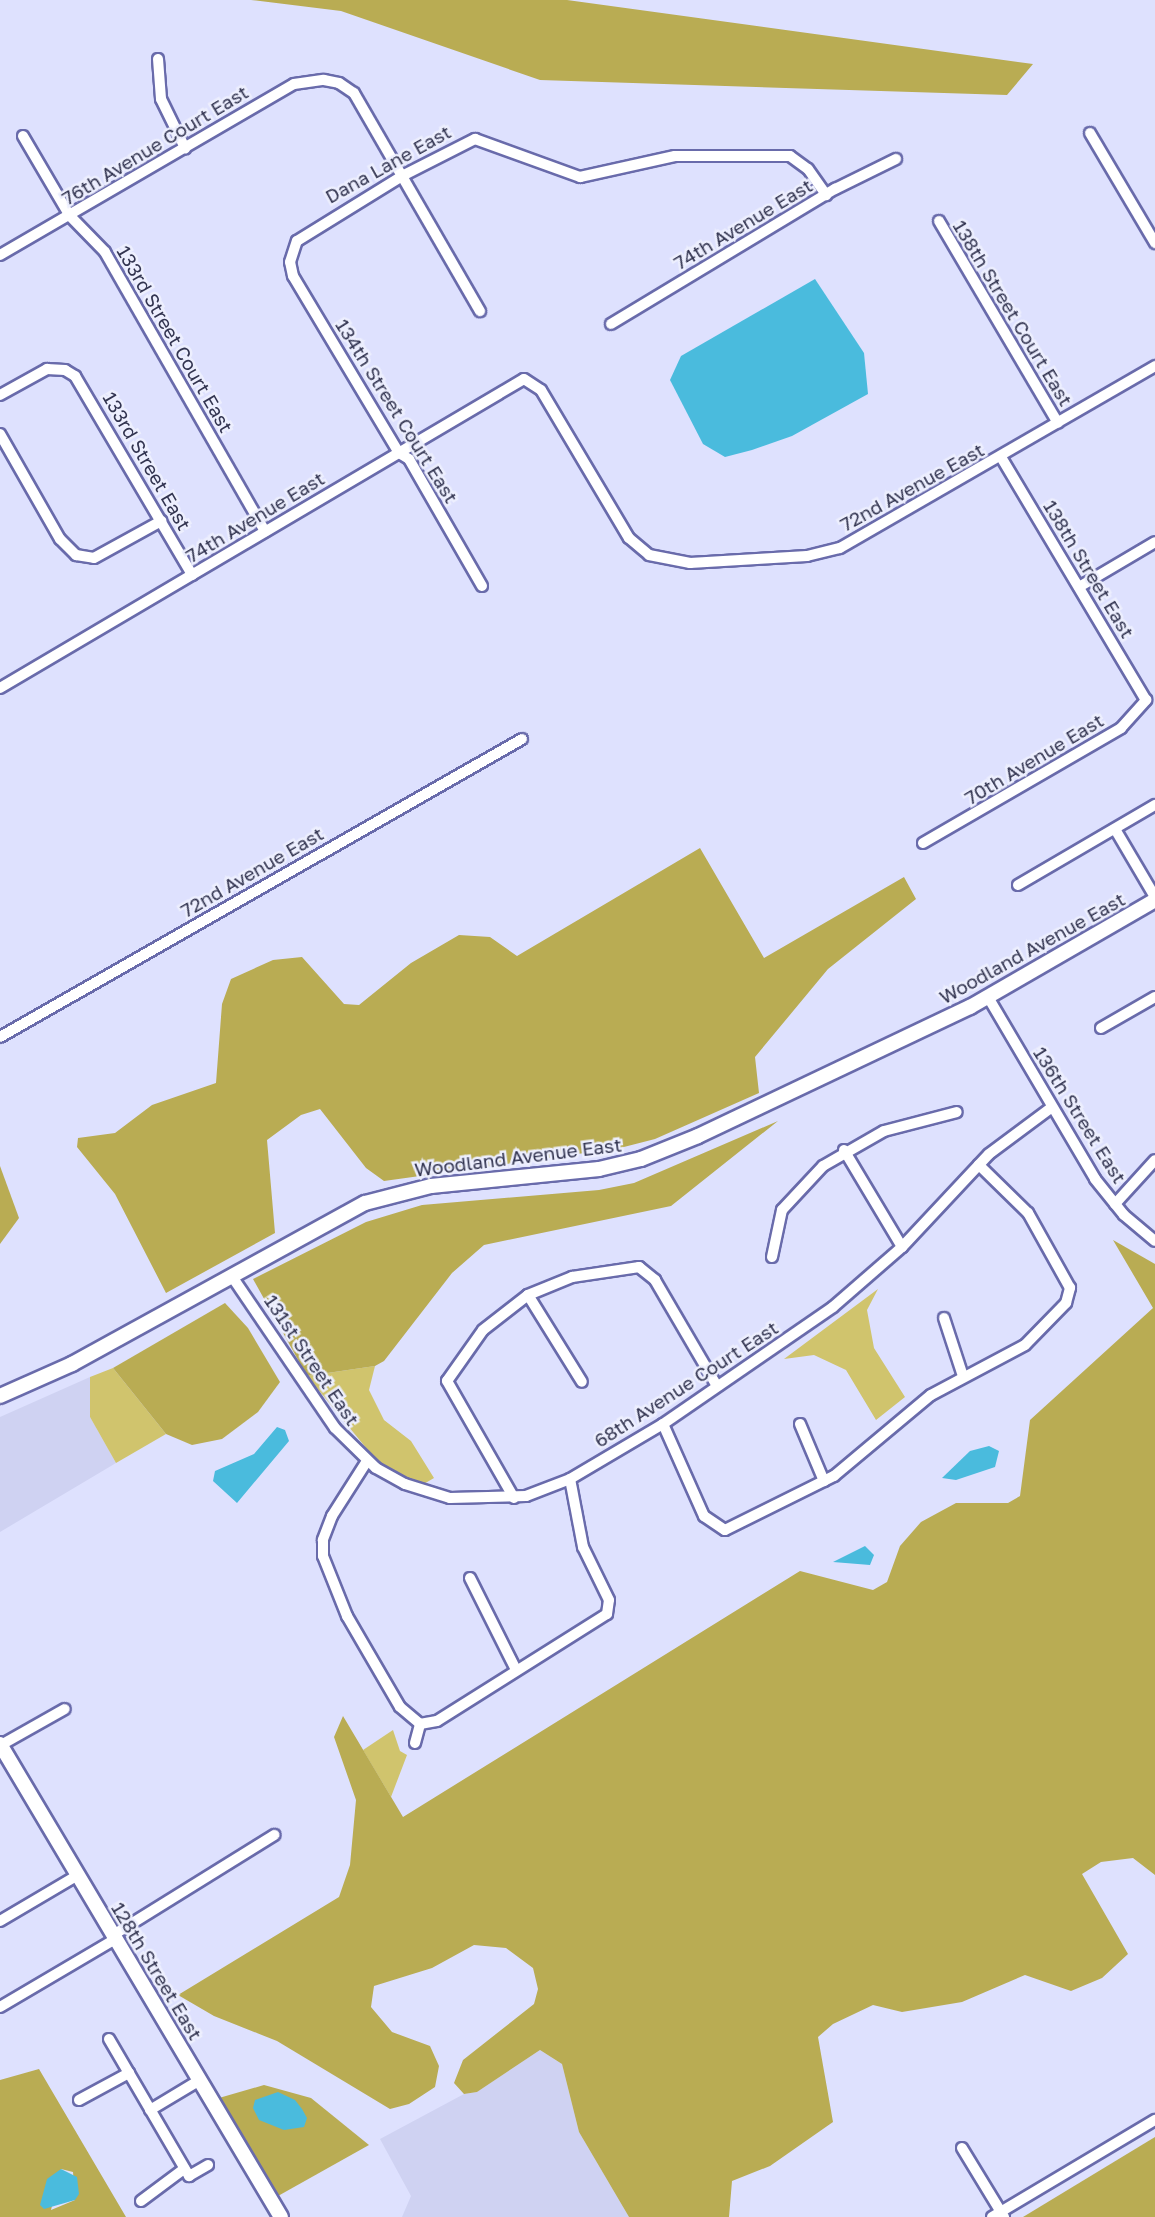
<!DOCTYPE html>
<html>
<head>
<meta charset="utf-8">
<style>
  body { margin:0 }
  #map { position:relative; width:1155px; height:2217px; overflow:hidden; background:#dee1fe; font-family:"Golos Text",sans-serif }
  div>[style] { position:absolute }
  .built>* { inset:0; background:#cfd2f2 }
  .green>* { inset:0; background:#d0c46d }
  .forest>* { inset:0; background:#b9ac53 }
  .water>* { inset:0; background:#4abbdd }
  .roads { filter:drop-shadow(2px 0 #696bab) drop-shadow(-2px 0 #696bab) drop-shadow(0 2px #696bab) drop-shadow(0 -2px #696bab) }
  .minor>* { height:10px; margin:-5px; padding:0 5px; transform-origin:5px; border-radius:5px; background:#fff }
  .tertiary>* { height:14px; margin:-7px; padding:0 7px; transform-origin:7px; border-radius:7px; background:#fff }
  span { translate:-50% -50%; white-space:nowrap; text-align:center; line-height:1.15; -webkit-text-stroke:5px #edeffe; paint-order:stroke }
  .street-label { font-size:19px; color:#323450 }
</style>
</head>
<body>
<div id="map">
  <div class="built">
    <i style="clip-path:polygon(90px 1377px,90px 1417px,116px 1463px,0 1532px,0 1417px)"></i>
    <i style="clip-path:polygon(540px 2050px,562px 2064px,579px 2132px,629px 2217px,402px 2217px,411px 2196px,380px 2139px,464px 2094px,477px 2092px)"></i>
  </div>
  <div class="green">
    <i style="clip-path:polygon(878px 1289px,867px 1310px,874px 1348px,905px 1397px,876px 1420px,846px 1370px,814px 1355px,784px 1359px)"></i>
    <i style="clip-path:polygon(375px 1366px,369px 1390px,384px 1420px,411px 1441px,434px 1478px,422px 1485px,381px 1466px,307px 1376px)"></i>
    <i style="clip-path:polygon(113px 1368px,166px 1434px,116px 1463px,90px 1417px,90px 1377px)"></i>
    <i style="clip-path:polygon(393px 1730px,400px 1751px,407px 1755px,391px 1797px,363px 1750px)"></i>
  </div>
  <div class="forest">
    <i style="clip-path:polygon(251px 0,567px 0,1033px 64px,1007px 95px,540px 80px,341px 11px)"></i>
    <i style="clip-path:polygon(700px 848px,764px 958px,904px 877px,916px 899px,828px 969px,755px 1057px,759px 1093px,655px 1139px,620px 1148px,384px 1181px,366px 1168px,320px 1109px,301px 1115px,267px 1140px,275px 1233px,166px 1293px,115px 1194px,77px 1147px,78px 1138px,115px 1133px,152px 1105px,216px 1083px,222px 1004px,231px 979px,273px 960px,302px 957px,344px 1004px,359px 1005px,411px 963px,459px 935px,490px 937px,517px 956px)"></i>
    <i style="clip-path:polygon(778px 1121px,671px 1206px,484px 1245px,452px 1273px,384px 1361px,375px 1366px,307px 1376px,253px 1279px,366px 1222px,422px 1205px,599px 1190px,634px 1183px)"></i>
    <i style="clip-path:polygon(0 1166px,19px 1218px,0 1244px)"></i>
    <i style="clip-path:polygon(1113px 1240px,1155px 1264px,1155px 1875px,1133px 1858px,1101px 1862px,1082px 1874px,1128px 1954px,1102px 1978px,1071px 1991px,1025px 1975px,962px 2002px,902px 2012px,873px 2005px,833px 2024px,818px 2037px,833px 2122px,770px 2166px,732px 2181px,729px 2217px,629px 2217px,579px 2132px,562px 2064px,540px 2050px,477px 2092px,464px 2094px,454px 2083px,463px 2060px,534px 2004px,538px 1989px,533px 1968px,506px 1948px,474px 1945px,432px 1968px,374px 1986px,371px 2007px,392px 2032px,430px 2046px,439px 2066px,435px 2087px,409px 2104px,390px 2109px,277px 2041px,214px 2016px,178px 1995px,339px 1897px,350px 1865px,356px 1800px,334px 1737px,343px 1716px,403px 1817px,800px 1571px,873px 1590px,887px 1582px,900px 1546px,921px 1522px,956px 1503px,1008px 1503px,1020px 1496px,1030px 1420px,1153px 1308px)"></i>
    <i style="clip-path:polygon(225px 1303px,248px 1328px,280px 1382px,258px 1412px,222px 1439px,192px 1445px,166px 1434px,113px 1368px)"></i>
    <i style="clip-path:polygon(evenodd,39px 2069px,126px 2217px,0 2217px,0 2080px,39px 2069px,61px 2169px,73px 2172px,75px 2200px,51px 2210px,61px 2169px)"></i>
    <i style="clip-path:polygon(264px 2085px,311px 2098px,369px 2145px,278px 2196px,219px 2098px)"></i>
    <i style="clip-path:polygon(1155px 2137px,1155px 2217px,1023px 2217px)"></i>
  </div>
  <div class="water">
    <i style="clip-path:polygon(815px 279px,864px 353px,868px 394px,792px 436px,752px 450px,725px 457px,703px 444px,670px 380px,681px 356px)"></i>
    <i style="clip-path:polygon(277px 1427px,285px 1430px,289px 1441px,237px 1503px,213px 1481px,215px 1471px,254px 1454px)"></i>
    <i style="clip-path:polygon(989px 1446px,999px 1451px,995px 1467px,956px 1480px,942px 1478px,970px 1451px)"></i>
    <i style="clip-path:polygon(865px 1546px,874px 1555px,870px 1565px,833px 1562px)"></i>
    <i style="clip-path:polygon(278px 2092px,295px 2100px,302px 2109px,307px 2118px,304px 2127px,284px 2130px,259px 2120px,253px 2108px,255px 2100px)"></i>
    <i style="clip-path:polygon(61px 2169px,77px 2177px,79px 2194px,75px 2200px,44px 2209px,40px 2205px,47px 2179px)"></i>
  </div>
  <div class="roads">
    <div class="minor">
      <i style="left:158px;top:59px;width:40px;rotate:85.7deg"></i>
      <i style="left:161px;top:99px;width:55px;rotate:63.9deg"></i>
      <i style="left:1090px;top:133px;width:128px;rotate:59.4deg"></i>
      <i style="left:23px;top:136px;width:93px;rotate:59.6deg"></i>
      <i style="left:70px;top:216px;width:50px;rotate:45.8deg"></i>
      <i style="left:105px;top:252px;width:322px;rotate:60.2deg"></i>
      <i style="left:939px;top:221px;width:234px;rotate:59.5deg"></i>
      <i style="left:0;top:255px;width:340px;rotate:-30.2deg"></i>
      <i style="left:294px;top:84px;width:30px;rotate:-8deg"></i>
      <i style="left:324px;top:80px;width:15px;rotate:11deg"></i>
      <i style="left:339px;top:83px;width:18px;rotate:34deg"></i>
      <i style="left:354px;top:93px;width:252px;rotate:60deg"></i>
      <i style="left:611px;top:324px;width:262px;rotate:-31.1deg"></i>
      <i style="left:835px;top:189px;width:68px;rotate:-26.2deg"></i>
      <i style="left:0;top:395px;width:54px;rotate:-29deg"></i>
      <i style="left:47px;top:369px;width:18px;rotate:3deg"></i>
      <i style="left:65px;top:370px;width:12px;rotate:31deg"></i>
      <i style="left:75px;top:376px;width:231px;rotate:59.5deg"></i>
      <i style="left:0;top:434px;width:121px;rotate:60.3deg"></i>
      <i style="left:60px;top:539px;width:23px;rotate:45deg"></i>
      <i style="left:76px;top:555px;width:18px;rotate:9deg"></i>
      <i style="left:94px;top:558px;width:77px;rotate:-28.9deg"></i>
      <i style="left:1001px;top:457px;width:283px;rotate:59.2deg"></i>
      <i style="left:482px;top:586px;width:146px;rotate:-119.9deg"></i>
      <i style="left:409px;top:459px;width:12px;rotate:-149deg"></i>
      <i style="left:399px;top:453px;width:206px;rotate:-120.9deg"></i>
      <i style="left:293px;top:276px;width:14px;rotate:-102deg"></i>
      <i style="left:290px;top:262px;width:22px;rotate:-72deg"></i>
      <i style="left:297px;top:241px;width:126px;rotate:-31.7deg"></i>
      <i style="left:404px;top:175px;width:80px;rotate:-26.9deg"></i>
      <i style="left:475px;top:139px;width:112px;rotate:19.9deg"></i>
      <i style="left:580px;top:177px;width:97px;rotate:-12.5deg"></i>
      <i style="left:675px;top:156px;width:115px"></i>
      <i style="left:790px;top:156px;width:22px;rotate:36deg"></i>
      <i style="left:808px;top:169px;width:32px;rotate:55deg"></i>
      <i style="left:1079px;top:587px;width:88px;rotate:-30.6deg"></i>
      <i style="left:0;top:688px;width:608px;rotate:-30.53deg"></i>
      <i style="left:524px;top:379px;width:20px;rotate:33deg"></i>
      <i style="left:541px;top:390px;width:172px;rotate:59.3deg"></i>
      <i style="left:629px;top:538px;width:26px;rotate:40deg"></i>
      <i style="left:649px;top:555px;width:42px;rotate:11deg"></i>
      <i style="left:690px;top:563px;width:117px;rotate:-3.4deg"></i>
      <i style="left:807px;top:556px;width:34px;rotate:-14deg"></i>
      <i style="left:840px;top:548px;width:364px;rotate:-30deg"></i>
      <i style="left:1115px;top:829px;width:79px;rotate:59.5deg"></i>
      <i style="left:923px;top:843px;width:229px;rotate:-30.1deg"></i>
      <i style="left:1121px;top:728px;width:38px;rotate:-48deg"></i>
      <i style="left:1018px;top:885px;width:159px;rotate:-30.3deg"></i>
      <i style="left:988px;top:997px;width:211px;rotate:59.5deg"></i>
      <i style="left:1095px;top:1179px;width:46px;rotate:51.1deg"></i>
      <i style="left:1124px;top:1215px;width:40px;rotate:40deg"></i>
      <i style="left:1101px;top:1028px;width:62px;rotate:-29.9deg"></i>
      <i style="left:0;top:1037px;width:601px;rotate:-29.72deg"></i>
      <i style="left:844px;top:1150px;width:113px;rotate:59.1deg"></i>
      <i style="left:1115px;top:1204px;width:59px;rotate:-47.7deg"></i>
      <i style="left:772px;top:1257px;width:48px;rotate:-78deg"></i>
      <i style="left:782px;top:1210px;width:60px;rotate:-47deg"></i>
      <i style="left:823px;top:1166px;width:70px;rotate:-29.8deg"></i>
      <i style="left:884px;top:1131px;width:75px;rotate:-14.6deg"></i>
      <i style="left:231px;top:1275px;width:185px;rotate:55.8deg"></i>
      <i style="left:335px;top:1428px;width:57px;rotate:44.3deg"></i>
      <i style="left:376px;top:1468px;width:33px;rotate:29deg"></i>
      <i style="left:405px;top:1484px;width:47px;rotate:17.3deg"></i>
      <i style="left:450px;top:1498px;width:76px;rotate:-1.5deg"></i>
      <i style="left:526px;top:1496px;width:47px;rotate:-21.1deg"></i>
      <i style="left:570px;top:1479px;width:108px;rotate:-30.6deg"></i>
      <i style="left:663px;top:1424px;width:206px;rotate:-34.5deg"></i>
      <i style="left:833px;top:1307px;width:91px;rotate:-41deg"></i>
      <i style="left:902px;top:1247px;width:127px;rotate:-46.9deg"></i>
      <i style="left:989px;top:1154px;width:77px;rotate:-36.6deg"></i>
      <i style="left:528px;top:1295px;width:102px;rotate:58.2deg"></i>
      <i style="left:944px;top:1318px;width:61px;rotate:71.9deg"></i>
      <i style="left:663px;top:1424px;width:101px;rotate:66deg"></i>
      <i style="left:704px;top:1516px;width:25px;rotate:34deg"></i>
      <i style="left:725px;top:1530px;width:122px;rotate:-26.4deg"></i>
      <i style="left:834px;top:1476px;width:126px;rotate:-39.9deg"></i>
      <i style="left:931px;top:1395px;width:106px;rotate:-28deg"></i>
      <i style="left:1025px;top:1345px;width:59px;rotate:-45.7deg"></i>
      <i style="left:1066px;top:1303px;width:16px;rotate:-75deg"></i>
      <i style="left:1070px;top:1288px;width:86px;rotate:-119.2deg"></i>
      <i style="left:1028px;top:1213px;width:69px;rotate:-135.6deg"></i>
      <i style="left:800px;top:1424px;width:62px;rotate:67.2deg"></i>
      <i style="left:367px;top:1461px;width:65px;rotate:122.5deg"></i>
      <i style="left:332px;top:1516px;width:26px;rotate:111deg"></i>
      <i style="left:323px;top:1540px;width:16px;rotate:90deg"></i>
      <i style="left:323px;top:1556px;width:65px;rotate:68.2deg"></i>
      <i style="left:347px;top:1616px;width:105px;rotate:59.8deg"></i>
      <i style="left:400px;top:1707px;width:26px;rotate:40deg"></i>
      <i style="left:514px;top:1498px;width:135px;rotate:-119.8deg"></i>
      <i style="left:447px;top:1381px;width:62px;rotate:-54.8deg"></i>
      <i style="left:483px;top:1330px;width:57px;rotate:-37.9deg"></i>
      <i style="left:528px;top:1295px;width:48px;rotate:-22.2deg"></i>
      <i style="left:572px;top:1277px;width:68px;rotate:-8.5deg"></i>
      <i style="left:639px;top:1267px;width:21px;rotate:39deg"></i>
      <i style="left:655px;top:1280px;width:123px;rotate:59.7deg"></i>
      <i style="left:470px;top:1578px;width:103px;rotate:63.4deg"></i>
      <i style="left:420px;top:1724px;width:17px;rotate:-10deg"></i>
      <i style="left:437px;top:1721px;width:201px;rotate:-32.2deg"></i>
      <i style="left:607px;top:1614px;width:14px;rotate:-82deg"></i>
      <i style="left:609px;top:1600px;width:59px;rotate:-116.1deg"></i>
      <i style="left:583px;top:1547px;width:69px;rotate:-100.8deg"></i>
      <i style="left:415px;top:1743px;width:20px;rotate:-75deg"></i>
      <i style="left:1px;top:1745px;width:73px;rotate:-29.4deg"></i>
      <i style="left:0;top:1921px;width:91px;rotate:-30.5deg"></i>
      <i style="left:0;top:2007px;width:130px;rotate:-30.5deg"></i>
      <i style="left:112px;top:1941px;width:6px;rotate:-81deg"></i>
      <i style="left:113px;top:1935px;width:190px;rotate:-31.8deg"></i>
      <i style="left:109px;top:2039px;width:159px;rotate:59.7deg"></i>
      <i style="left:189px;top:2176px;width:22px;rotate:-30deg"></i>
      <i style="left:79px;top:2100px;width:57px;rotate:-28.4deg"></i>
      <i style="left:150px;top:2110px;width:58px;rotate:-31deg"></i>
      <i style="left:962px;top:2148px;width:81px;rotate:58.7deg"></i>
      <i style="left:141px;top:2201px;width:54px;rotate:-36.7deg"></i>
      <i style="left:992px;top:2217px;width:190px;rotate:-30.8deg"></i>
    </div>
    <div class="tertiary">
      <i style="left:0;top:1396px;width:79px;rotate:-24deg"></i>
      <i style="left:72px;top:1364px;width:334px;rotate:-28.8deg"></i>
      <i style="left:365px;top:1203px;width:68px;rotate:-14.4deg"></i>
      <i style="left:431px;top:1186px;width:169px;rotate:-5.8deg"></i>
      <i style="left:599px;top:1169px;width:43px;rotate:-13.4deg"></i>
      <i style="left:641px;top:1159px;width:61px;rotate:-22deg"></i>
      <i style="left:698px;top:1136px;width:301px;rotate:-25.4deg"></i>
      <i style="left:970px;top:1007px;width:214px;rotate:-30deg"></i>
      <i style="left:0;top:1744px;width:550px;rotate:59.29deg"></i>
    </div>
  </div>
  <div class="street-label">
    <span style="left:155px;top:145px;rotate:-31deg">76th Avenue Court East</span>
    <span style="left:388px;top:164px;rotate:-29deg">Dana Lane East</span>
    <span style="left:743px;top:224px;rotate:-31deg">74th Avenue East</span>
    <span style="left:1013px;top:313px;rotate:59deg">138th Street Court East</span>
    <span style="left:175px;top:339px;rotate:60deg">133rd Street Court East</span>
    <span style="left:397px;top:411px;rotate:58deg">134th Street Court East</span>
    <span style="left:147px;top:461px;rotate:60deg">133rd Street East</span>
    <span style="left:912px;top:487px;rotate:-29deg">72nd Avenue East</span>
    <span style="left:255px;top:517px;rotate:-31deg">74th Avenue East</span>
    <span style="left:1089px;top:569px;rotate:59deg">138th Street East</span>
    <span style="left:1034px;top:759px;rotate:-31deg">70th Avenue East</span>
    <span style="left:252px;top:872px;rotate:-30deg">72nd Avenue East</span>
    <span style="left:1032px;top:948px;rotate:-29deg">Woodland Avenue East</span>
    <span style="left:1080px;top:1115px;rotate:58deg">136th Street East</span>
    <span style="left:518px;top:1157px;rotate:-7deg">Woodland Avenue East</span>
    <span style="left:312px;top:1360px;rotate:56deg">131st Street East</span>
    <span style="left:686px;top:1384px;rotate:-33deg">68th Avenue Court East</span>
    <span style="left:157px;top:1971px;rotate:59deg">128th Street East</span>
  </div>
</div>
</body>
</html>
